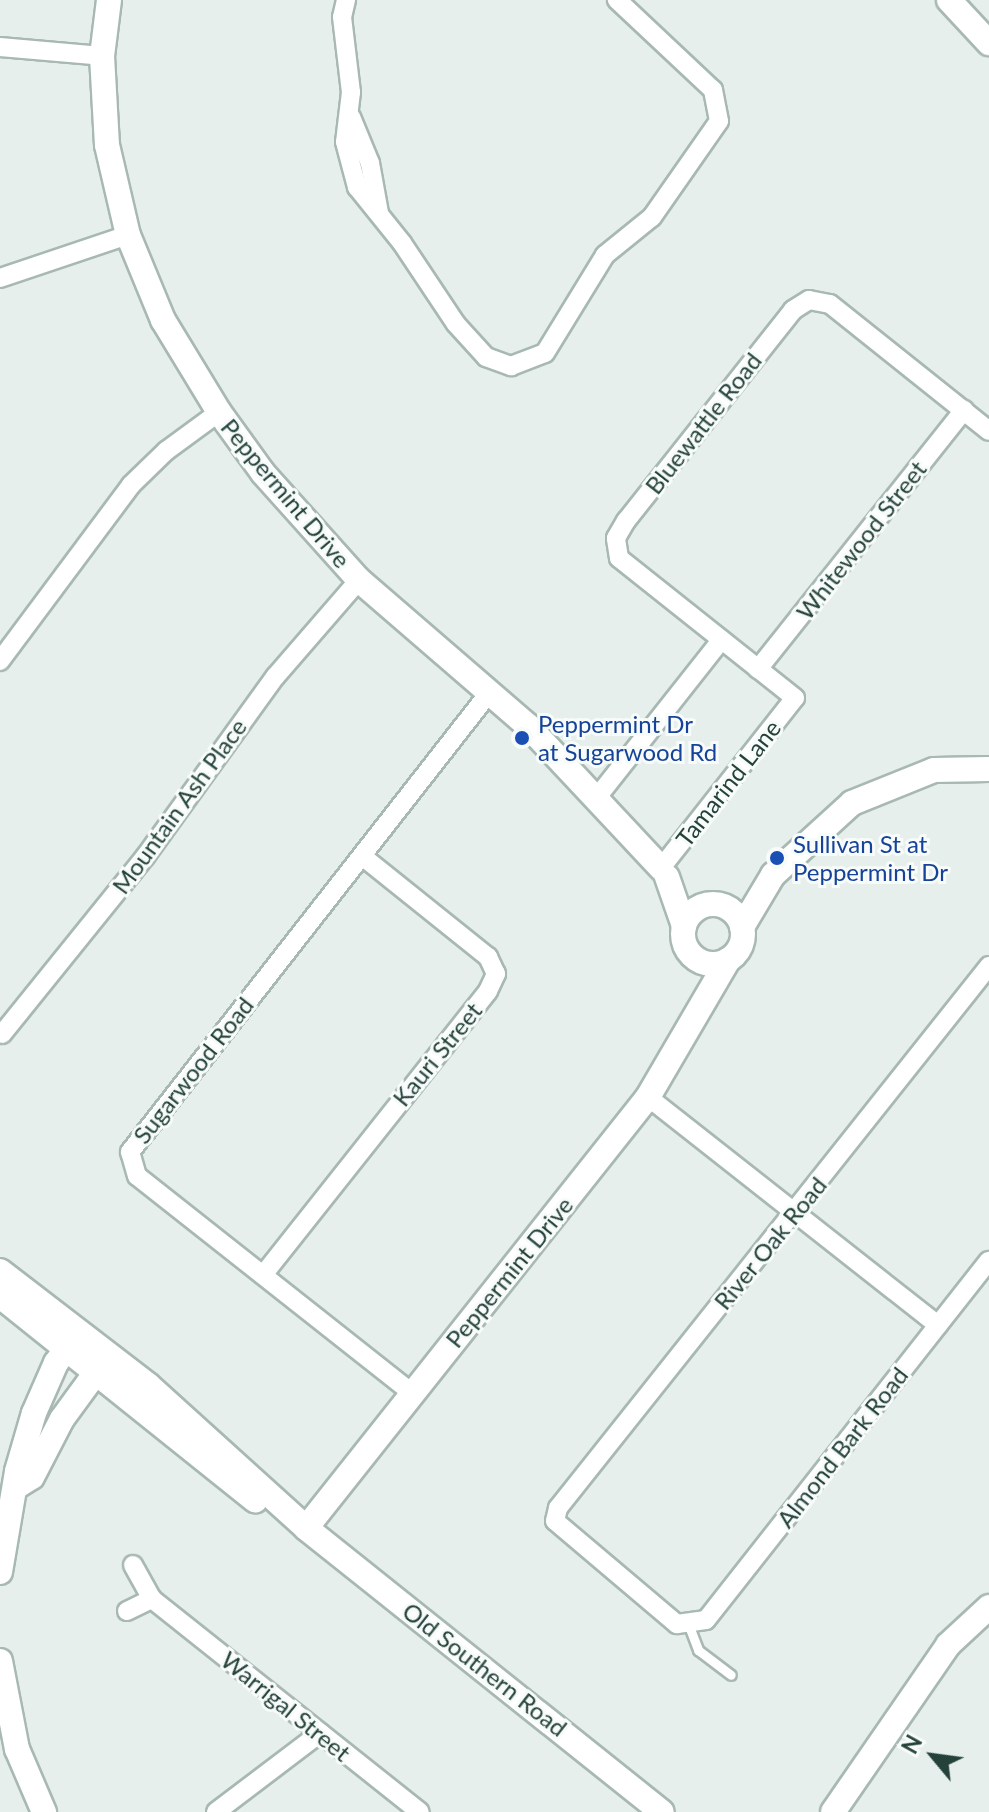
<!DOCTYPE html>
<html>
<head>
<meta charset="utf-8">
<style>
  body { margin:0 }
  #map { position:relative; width:989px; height:1812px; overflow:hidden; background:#e6efeb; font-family:Lato,sans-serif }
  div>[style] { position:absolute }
  .roads { filter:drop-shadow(2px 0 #a8b8b2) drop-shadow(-2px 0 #a8b8b2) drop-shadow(0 2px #a8b8b2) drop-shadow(0 -2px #a8b8b2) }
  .lane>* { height:9px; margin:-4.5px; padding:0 4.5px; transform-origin:4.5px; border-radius:4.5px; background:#fff }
  .street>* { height:18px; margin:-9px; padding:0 9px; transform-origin:9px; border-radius:9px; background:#fff }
  .secondary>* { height:24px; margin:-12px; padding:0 12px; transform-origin:12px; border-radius:12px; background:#fff }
  .secondary>.ring { margin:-12px; padding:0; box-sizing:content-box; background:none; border:24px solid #fff; border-radius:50% }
  .dots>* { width:22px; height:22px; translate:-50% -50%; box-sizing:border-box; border:4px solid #f7fbf9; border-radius:50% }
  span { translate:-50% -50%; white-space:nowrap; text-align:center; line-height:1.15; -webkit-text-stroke:6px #f7fbf9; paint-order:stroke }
  .street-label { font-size:24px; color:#24423a }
  .transit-label { font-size:24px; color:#164399 }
  .left { translate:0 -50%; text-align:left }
  .north { position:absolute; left:893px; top:1716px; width:80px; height:80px; -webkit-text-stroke:6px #f7fbf9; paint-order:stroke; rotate:299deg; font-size:22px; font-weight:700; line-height:32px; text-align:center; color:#24423a }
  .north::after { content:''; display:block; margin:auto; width:28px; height:36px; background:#24423a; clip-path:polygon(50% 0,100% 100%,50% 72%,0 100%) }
</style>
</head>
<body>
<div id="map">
  <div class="roads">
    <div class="lane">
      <i style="left:689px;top:1626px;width:26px;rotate:69deg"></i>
      <i style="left:698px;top:1650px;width:41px;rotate:37.1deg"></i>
    </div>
    <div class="street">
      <i style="left:346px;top:0;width:17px;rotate:103deg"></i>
      <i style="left:342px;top:17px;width:76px;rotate:83.2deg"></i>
      <i style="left:351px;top:92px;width:50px;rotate:96.8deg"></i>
      <i style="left:345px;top:142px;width:47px;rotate:75.1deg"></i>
      <i style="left:357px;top:187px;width:72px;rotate:51.2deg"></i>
      <i style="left:402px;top:243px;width:97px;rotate:56.3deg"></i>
      <i style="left:456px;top:324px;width:45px;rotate:47.7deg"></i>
      <i style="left:486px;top:357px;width:27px;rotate:20deg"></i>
      <i style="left:511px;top:366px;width:36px;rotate:-21deg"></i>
      <i style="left:545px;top:353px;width:115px;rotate:-58.5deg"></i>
      <i style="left:605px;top:255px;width:60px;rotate:-39deg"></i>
      <i style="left:652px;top:217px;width:117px;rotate:-55.1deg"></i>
      <i style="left:719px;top:121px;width:32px;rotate:-101deg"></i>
      <i style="left:713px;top:90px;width:132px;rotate:-136.8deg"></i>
      <i style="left:0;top:47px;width:102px;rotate:5deg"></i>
      <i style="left:351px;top:117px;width:50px;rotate:67.6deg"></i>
      <i style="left:370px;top:163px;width:51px;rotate:79.8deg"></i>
      <i style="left:0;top:278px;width:135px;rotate:-18.6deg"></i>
      <i style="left:0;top:661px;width:219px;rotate:-53.3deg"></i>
      <i style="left:131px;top:485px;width:49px;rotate:-44.2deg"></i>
      <i style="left:166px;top:451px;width:66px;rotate:-36.3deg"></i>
      <i style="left:758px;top:669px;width:331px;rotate:-51.5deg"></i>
      <i style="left:598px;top:796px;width:199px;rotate:-51.7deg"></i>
      <i style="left:667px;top:877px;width:11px;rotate:-124deg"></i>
      <i style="left:661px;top:868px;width:216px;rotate:-51.8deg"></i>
      <i style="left:795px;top:698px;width:225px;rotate:-141.5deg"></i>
      <i style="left:619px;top:558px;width:20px;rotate:-99deg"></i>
      <i style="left:616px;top:538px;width:20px;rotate:-60deg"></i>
      <i style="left:626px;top:521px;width:269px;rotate:-51.6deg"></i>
      <i style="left:793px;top:310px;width:19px;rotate:-32deg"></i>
      <i style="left:809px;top:300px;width:21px;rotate:11deg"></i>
      <i style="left:830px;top:304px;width:203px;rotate:38.6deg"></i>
      <i style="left:989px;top:966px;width:692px;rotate:128.49deg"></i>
      <i style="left:558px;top:1508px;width:13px;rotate:103deg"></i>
      <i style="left:555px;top:1521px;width:160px;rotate:40.2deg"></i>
      <i style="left:677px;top:1624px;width:29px;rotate:-8deg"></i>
      <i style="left:706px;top:1620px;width:457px;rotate:-51.8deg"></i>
      <i style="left:2px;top:1034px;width:228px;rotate:-51.1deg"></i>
      <i style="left:145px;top:857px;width:222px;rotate:-54.2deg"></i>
      <i style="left:275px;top:677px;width:128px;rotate:-49.1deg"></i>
      <i style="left:648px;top:1097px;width:369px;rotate:38.2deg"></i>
      <i style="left:263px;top:1275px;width:362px;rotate:-51.6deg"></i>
      <i style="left:488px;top:991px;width:19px;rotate:-65deg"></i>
      <i style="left:496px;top:974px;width:19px;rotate:-115deg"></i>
      <i style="left:488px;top:957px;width:161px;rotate:-141.3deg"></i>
      <i style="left:412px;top:1393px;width:350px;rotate:-141.7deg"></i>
      <i style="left:137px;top:1176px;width:25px;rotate:-106deg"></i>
      <i style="left:130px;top:1152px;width:583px;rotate:-51.97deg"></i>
      <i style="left:133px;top:1565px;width:39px;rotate:61deg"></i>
      <i style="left:152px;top:1599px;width:342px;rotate:38.5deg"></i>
      <i style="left:127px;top:1611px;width:28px;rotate:-26deg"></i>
      <i style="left:216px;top:1812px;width:131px;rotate:-37.2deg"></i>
    </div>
    <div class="secondary">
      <i style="left:109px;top:0;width:56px;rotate:97.1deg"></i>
      <i style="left:102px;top:56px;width:89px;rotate:86.8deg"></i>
      <i style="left:107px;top:145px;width:92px;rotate:76.9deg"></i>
      <i style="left:128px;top:235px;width:92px;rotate:67.6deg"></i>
      <i style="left:163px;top:320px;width:108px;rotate:58.7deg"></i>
      <i style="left:219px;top:412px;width:75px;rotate:54.2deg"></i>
      <i style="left:263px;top:473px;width:144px;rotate:48.1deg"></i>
      <i style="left:359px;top:580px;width:223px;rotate:40.8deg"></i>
      <i style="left:528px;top:726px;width:195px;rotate:46.9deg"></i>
      <i style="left:949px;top:0;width:59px;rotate:47.1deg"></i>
      <i style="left:667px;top:877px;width:52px;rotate:70.9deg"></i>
      <i class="ring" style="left:683px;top:904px;width:36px;height:36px"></i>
      <i style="left:742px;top:927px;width:61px;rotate:-59.2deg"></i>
      <i style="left:773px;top:875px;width:107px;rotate:-42.3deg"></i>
      <i style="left:852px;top:803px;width:88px;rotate:-21.9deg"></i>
      <i style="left:934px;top:770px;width:55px;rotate:-1deg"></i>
      <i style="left:0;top:1271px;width:187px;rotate:37.6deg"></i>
      <i style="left:148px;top:1385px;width:213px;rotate:42.1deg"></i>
      <i style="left:306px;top:1528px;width:455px;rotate:38.6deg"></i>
      <i style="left:0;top:1296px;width:327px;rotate:38.7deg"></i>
      <i style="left:19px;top:1485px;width:15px;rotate:-32deg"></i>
      <i style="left:32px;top:1477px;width:65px;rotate:-62.7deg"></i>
      <i style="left:62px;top:1419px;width:59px;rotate:-53.9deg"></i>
      <i style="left:97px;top:1371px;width:16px;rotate:-105deg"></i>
      <i style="left:306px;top:1528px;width:550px;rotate:-51.57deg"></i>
      <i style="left:648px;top:1097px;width:159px;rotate:-59.7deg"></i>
      <i style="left:0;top:1572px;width:102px;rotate:-80.4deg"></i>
      <i style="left:17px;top:1471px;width:60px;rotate:-73.7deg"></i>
      <i style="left:34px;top:1413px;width:55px;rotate:-66.3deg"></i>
      <i style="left:56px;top:1363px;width:19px;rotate:-54deg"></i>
      <i style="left:67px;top:1348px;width:17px;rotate:-25deg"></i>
      <i style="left:0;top:1661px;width:90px;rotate:79.1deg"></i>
      <i style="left:17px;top:1749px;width:69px;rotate:66.8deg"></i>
      <i style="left:833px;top:1812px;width:203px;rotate:-55.4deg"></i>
      <i style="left:948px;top:1645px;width:56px;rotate:-42.8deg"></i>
    </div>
  </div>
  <div class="dots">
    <i style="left:522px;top:738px;background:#1a4fb4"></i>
    <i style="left:777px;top:858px;background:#1a4fb4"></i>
  </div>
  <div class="street-label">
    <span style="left:703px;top:423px;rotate:-52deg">Bluewattle Road</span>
    <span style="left:286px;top:493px;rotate:50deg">Peppermint Drive</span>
    <span style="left:861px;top:540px;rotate:-52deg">Whitewood Street</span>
    <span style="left:728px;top:783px;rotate:-52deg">Tamarind Lane</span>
    <span style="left:179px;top:806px;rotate:-54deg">Mountain Ash Place</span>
    <span style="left:437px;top:1054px;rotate:-51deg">Kauri Street</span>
    <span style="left:193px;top:1070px;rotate:-52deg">Sugarwood Road</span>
    <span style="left:770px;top:1243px;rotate:-51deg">River Oak Road</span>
    <span style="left:509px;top:1272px;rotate:-51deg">Peppermint Drive</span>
    <span style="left:842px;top:1447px;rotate:-52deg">Almond Bark Road</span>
    <span style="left:485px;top:1669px;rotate:38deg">Old Southern Road</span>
    <span style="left:286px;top:1706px;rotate:39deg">Warrigal Street</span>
  </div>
  <div class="transit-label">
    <span class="left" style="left:538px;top:738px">Peppermint Dr<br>at Sugarwood Rd</span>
    <span class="left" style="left:793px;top:858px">Sullivan St at<br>Peppermint Dr</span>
  </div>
  <div class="north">N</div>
</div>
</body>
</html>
